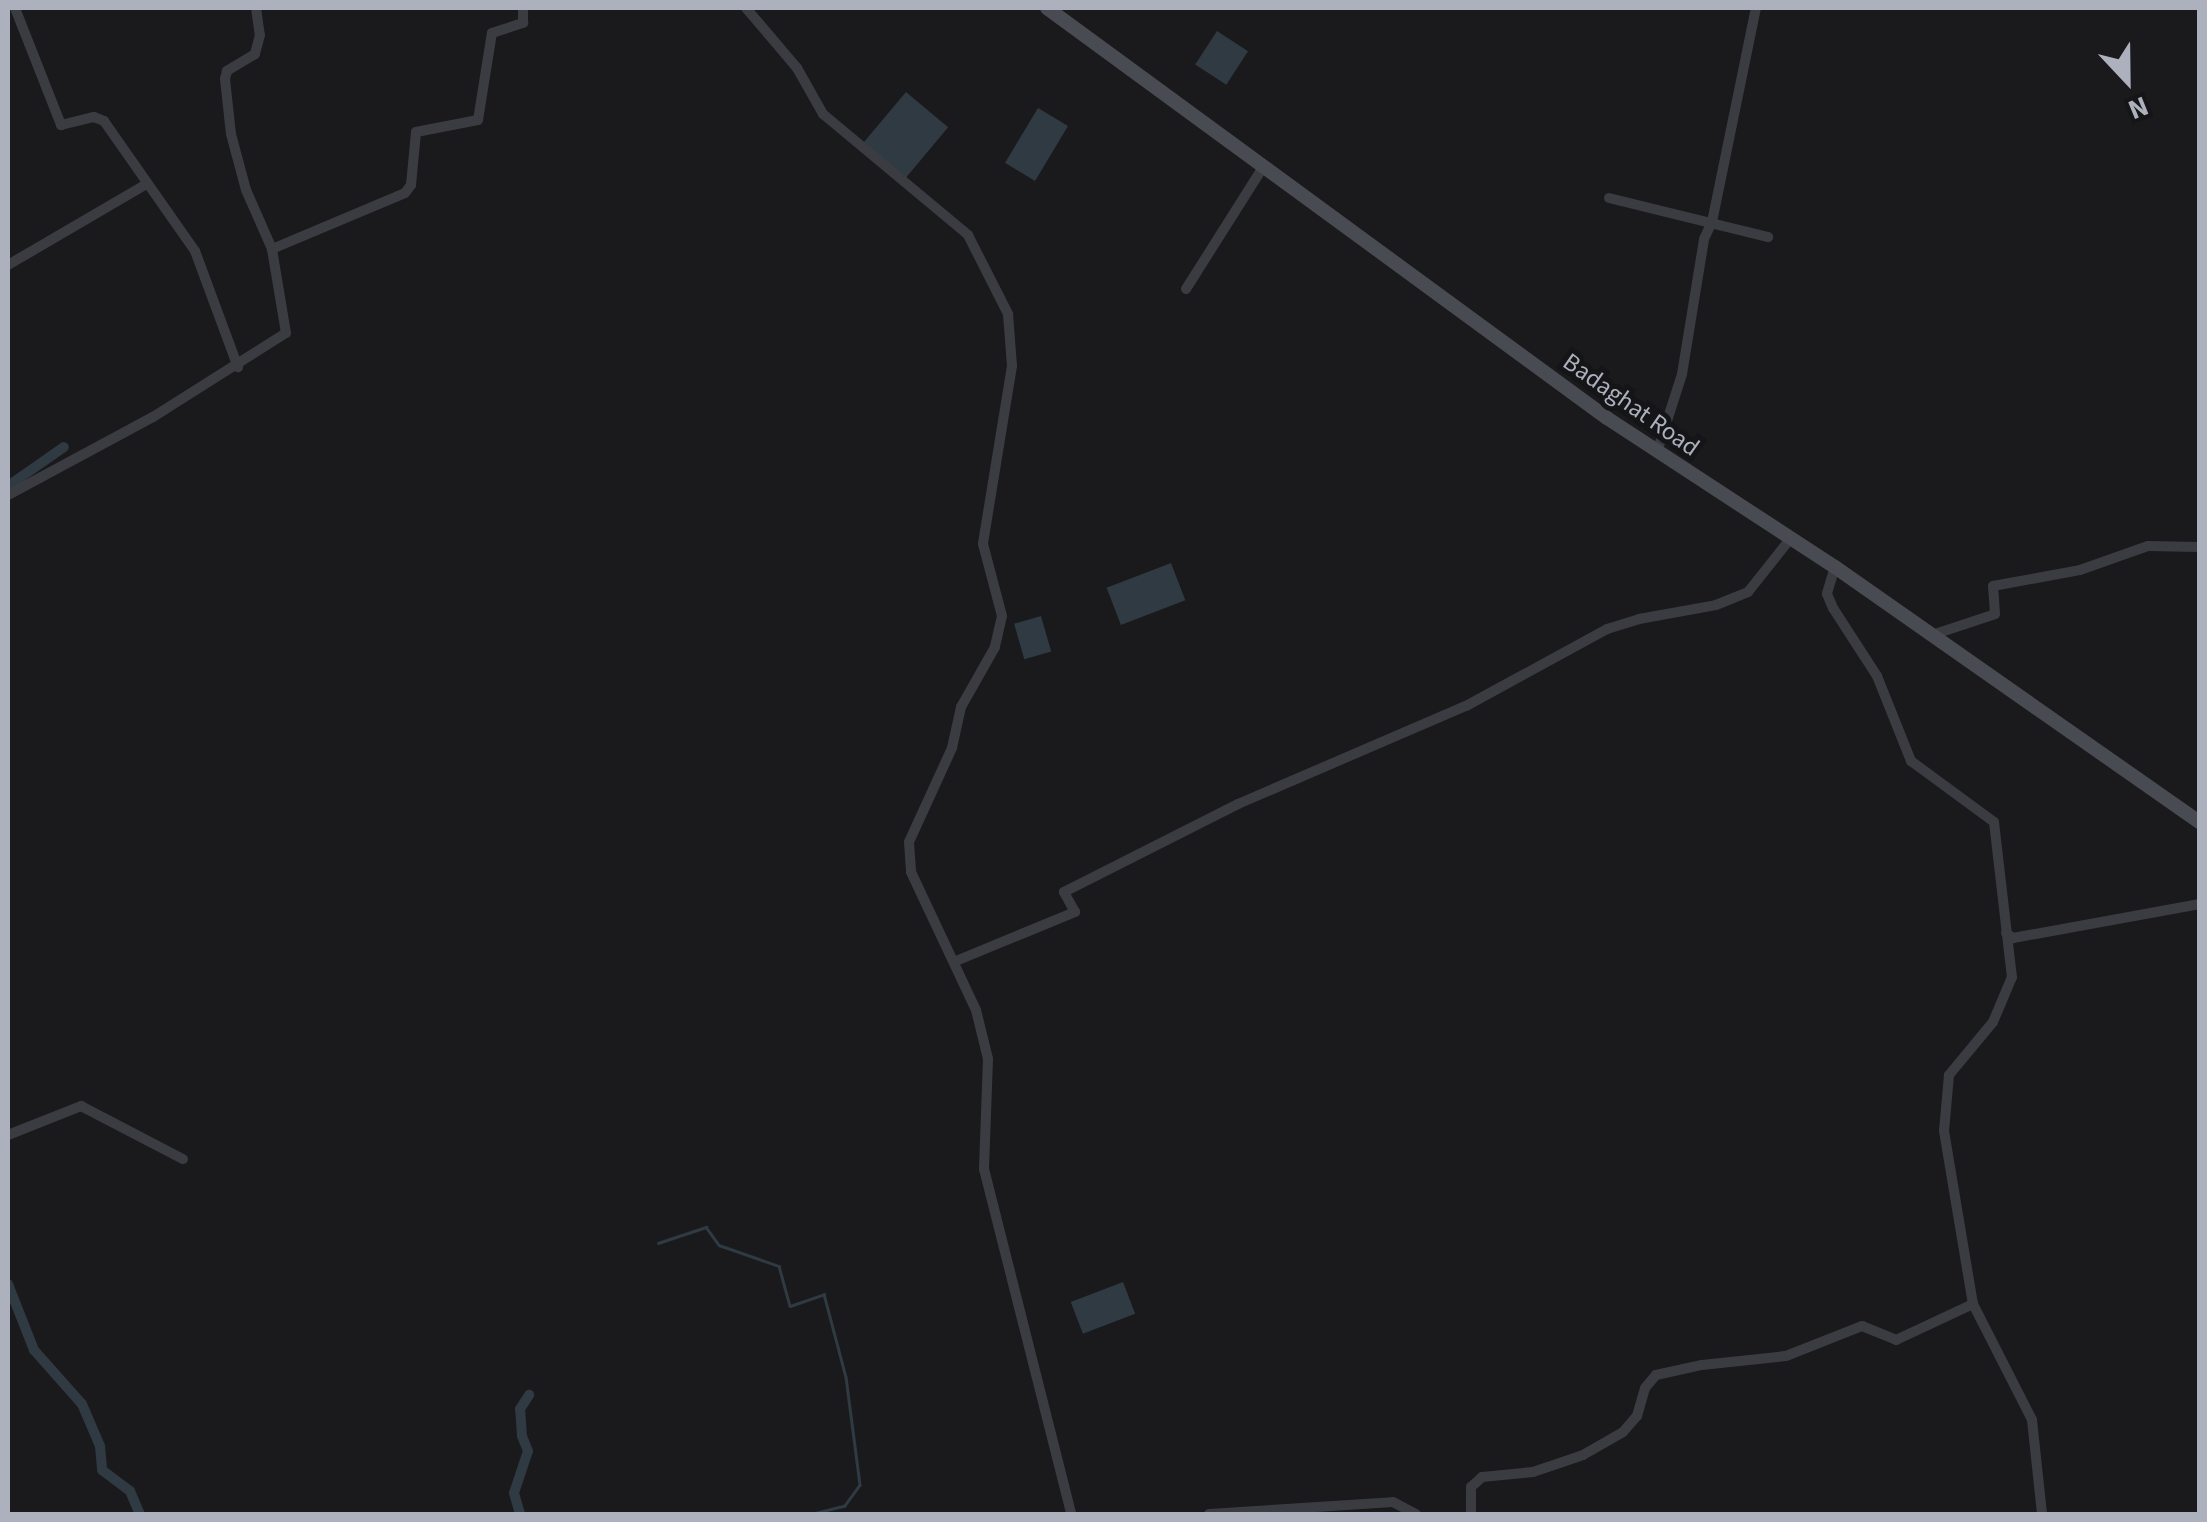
<!DOCTYPE html>
<html>
<head>
<meta charset="utf-8">
<style>
  body { margin:0 }
  #map { position:relative; width:2207px; height:1522px; overflow:hidden; background:#1a1a1d; font-family:"Source Sans 3",sans-serif }
  div>[style] { position:absolute }
  .water>* { inset:0; background:#2f3a42; transform-origin:0 0 }
  .stream>* { height:2.5px; margin:-1.25px; padding:0 1.25px; transform-origin:1.25px; border-radius:1.25px; background:#2f3a42 }
  .canal>* { height:10px; margin:-5px; padding:0 5px; transform-origin:5px; border-radius:5px; background:#2f3a42 }
  .minor>* { height:10px; margin:-5px; padding:0 5px; transform-origin:5px; border-radius:5px; background:#3b3c42 }
  .secondary>* { height:14px; margin:-7px; padding:0 7px; transform-origin:7px; border-radius:7px; background:#494b52 }
  span { translate:-50% -50%; white-space:nowrap; text-align:center; line-height:1.15; -webkit-text-stroke:10px #151518; paint-order:stroke }
  .street-label { font-size:25px; color:#acb1bd }
  .frame { position:absolute; inset:0; border:10px solid #acb1bd; pointer-events:none }
  .north { position:absolute; left:2077px; top:30px; width:100px; height:100px; -webkit-text-stroke:8px #151518; paint-order:stroke; rotate:158deg; font-size:28px; font-weight:700; line-height:40px; text-align:center; color:#acb1bd }
  .north::after { content:''; display:block; margin:auto; width:35px; height:45px; background:#acb1bd; clip-path:polygon(50% 0,100% 100%,50% 72%,0 100%) }
</style>
</head>
<body>
<div id="map">
  <div class="water">
    <i style="left:1217px;top:31px;width:37px;height:40px;rotate:33deg"></i>
    <i style="left:906px;top:92px;width:55px;height:67px;rotate:40deg"></i>
    <i style="left:1038px;top:108px;width:35px;height:64px;rotate:31deg"></i>
    <i style="left:1171px;top:563px;width:40px;height:69px;rotate:69deg"></i>
    <i style="left:1041px;top:616px;width:37px;height:28px;rotate:74deg"></i>
    <i style="left:1123px;top:1282px;width:34px;height:56px;rotate:69deg"></i>
  </div>
  <div class="stream">
    <i style="left:658px;top:1243px;width:51px;rotate:-18.4deg"></i>
    <i style="left:706px;top:1227px;width:22px;rotate:54deg"></i>
    <i style="left:719px;top:1245px;width:64px;rotate:19.3deg"></i>
    <i style="left:779px;top:1266px;width:41px;rotate:74.6deg"></i>
    <i style="left:790px;top:1306px;width:36px;rotate:-19deg"></i>
    <i style="left:824px;top:1294px;width:86px;rotate:75.2deg"></i>
    <i style="left:846px;top:1377px;width:109px;rotate:82.6deg"></i>
    <i style="left:860px;top:1485px;width:26px;rotate:126deg"></i>
    <i style="left:845px;top:1506px;width:34px;rotate:166deg"></i>
  </div>
  <div class="canal">
    <i style="left:8px;top:486px;width:68px;rotate:-34.9deg"></i>
    <i style="left:8px;top:1284px;width:71px;rotate:68.5deg"></i>
    <i style="left:34px;top:1350px;width:72px;rotate:48.4deg"></i>
    <i style="left:82px;top:1404px;width:46px;rotate:66.8deg"></i>
    <i style="left:100px;top:1446px;width:24px;rotate:85deg"></i>
    <i style="left:102px;top:1470px;width:35px;rotate:37deg"></i>
    <i style="left:130px;top:1491px;width:25px;rotate:67deg"></i>
    <i style="left:520px;top:1514px;width:22px;rotate:-106deg"></i>
    <i style="left:514px;top:1493px;width:44px;rotate:-71.6deg"></i>
    <i style="left:528px;top:1451px;width:16px;rotate:-112deg"></i>
    <i style="left:522px;top:1436px;width:27px;rotate:-94deg"></i>
    <i style="left:520px;top:1409px;width:17px;rotate:-57deg"></i>
  </div>
  <div class="minor">
    <i style="left:15px;top:8px;width:126px;rotate:68.5deg"></i>
    <i style="left:61px;top:125px;width:34px;rotate:-14deg"></i>
    <i style="left:94px;top:117px;width:11px;rotate:22deg"></i>
    <i style="left:104px;top:121px;width:159px;rotate:55deg"></i>
    <i style="left:195px;top:251px;width:124px;rotate:69.7deg"></i>
    <i style="left:256px;top:8px;width:27px;rotate:82deg"></i>
    <i style="left:260px;top:35px;width:20px;rotate:105deg"></i>
    <i style="left:255px;top:54px;width:33px;rotate:149deg"></i>
    <i style="left:227px;top:71px;width:8px;rotate:104deg"></i>
    <i style="left:225px;top:79px;width:55px;rotate:83.8deg"></i>
    <i style="left:231px;top:134px;width:58px;rotate:75deg"></i>
    <i style="left:246px;top:190px;width:64px;rotate:66.2deg"></i>
    <i style="left:746px;top:8px;width:79px;rotate:49.6deg"></i>
    <i style="left:797px;top:68px;width:53px;rotate:60.5deg"></i>
    <i style="left:823px;top:114px;width:189px;rotate:39.8deg"></i>
    <i style="left:968px;top:235px;width:89px;rotate:63.1deg"></i>
    <i style="left:1008px;top:314px;width:52px;rotate:85.6deg"></i>
    <i style="left:1012px;top:366px;width:180px;rotate:99.3deg"></i>
    <i style="left:983px;top:544px;width:74px;rotate:75.2deg"></i>
    <i style="left:1002px;top:616px;width:32px;rotate:103deg"></i>
    <i style="left:995px;top:647px;width:69px;rotate:119.5deg"></i>
    <i style="left:961px;top:707px;width:42px;rotate:102.4deg"></i>
    <i style="left:952px;top:748px;width:103px;rotate:114.6deg"></i>
    <i style="left:909px;top:842px;width:30px;rotate:86deg"></i>
    <i style="left:911px;top:872px;width:153px;rotate:64.8deg"></i>
    <i style="left:976px;top:1010px;width:50px;rotate:76.2deg"></i>
    <i style="left:988px;top:1059px;width:110px;rotate:92.1deg"></i>
    <i style="left:984px;top:1169px;width:356px;rotate:75.8deg"></i>
    <i style="left:1609px;top:198px;width:164px;rotate:13.8deg"></i>
    <i style="left:8px;top:265px;width:159px;rotate:-30.3deg"></i>
    <i style="left:1186px;top:289px;width:142px;rotate:-57.7deg"></i>
    <i style="left:1657px;top:452px;width:82px;rotate:-72.2deg"></i>
    <i style="left:1682px;top:374px;width:137px;rotate:-80.7deg"></i>
    <i style="left:1704px;top:239px;width:19px;rotate:-65deg"></i>
    <i style="left:1712px;top:222px;width:218px;rotate:-78.4deg"></i>
    <i style="left:8px;top:495px;width:165px;rotate:-28.3deg"></i>
    <i style="left:153px;top:417px;width:157px;rotate:-32.3deg"></i>
    <i style="left:286px;top:333px;width:85px;rotate:-99.5deg"></i>
    <i style="left:272px;top:249px;width:144px;rotate:-22.8deg"></i>
    <i style="left:405px;top:193px;width:10px;rotate:-53deg"></i>
    <i style="left:411px;top:185px;width:53px;rotate:-84.6deg"></i>
    <i style="left:416px;top:132px;width:63px;rotate:-11deg"></i>
    <i style="left:478px;top:120px;width:88px;rotate:-80.9deg"></i>
    <i style="left:492px;top:33px;width:33px;rotate:-18deg"></i>
    <i style="left:523px;top:23px;width:15px;rotate:-90deg"></i>
    <i style="left:1835px;top:567px;width:28px;rotate:107deg"></i>
    <i style="left:1827px;top:594px;width:15px;rotate:67deg"></i>
    <i style="left:1833px;top:608px;width:81px;rotate:57.1deg"></i>
    <i style="left:1877px;top:676px;width:92px;rotate:68.2deg"></i>
    <i style="left:1911px;top:761px;width:103px;rotate:36.3deg"></i>
    <i style="left:1994px;top:822px;width:156px;rotate:83.4deg"></i>
    <i style="left:2012px;top:977px;width:49px;rotate:112.9deg"></i>
    <i style="left:1993px;top:1022px;width:69px;rotate:129.7deg"></i>
    <i style="left:1949px;top:1075px;width:56px;rotate:95.1deg"></i>
    <i style="left:1944px;top:1131px;width:175px;rotate:80.5deg"></i>
    <i style="left:1973px;top:1304px;width:130px;rotate:63deg"></i>
    <i style="left:2032px;top:1420px;width:95px;rotate:83.9deg"></i>
    <i style="left:1932px;top:635px;width:66px;rotate:-18.4deg"></i>
    <i style="left:1995px;top:614px;width:28px;rotate:-94deg"></i>
    <i style="left:1993px;top:586px;width:88px;rotate:-10.4deg"></i>
    <i style="left:2080px;top:570px;width:72px;rotate:-19.4deg"></i>
    <i style="left:2148px;top:546px;width:52px;rotate:1.1deg"></i>
    <i style="left:2006px;top:933px;width:9px;rotate:36deg"></i>
    <i style="left:2013px;top:938px;width:190px;rotate:-10.3deg"></i>
    <i style="left:956px;top:961px;width:129px;rotate:-22.4deg"></i>
    <i style="left:1075px;top:912px;width:23px;rotate:-119deg"></i>
    <i style="left:1064px;top:892px;width:195px;rotate:-26.8deg"></i>
    <i style="left:1238px;top:804px;width:248px;rotate:-23.3deg"></i>
    <i style="left:1466px;top:706px;width:161px;rotate:-28.6deg"></i>
    <i style="left:1607px;top:629px;width:34px;rotate:-17deg"></i>
    <i style="left:1639px;top:619px;width:78px;rotate:-10.3deg"></i>
    <i style="left:1716px;top:605px;width:35px;rotate:-22deg"></i>
    <i style="left:1748px;top:592px;width:69px;rotate:-51.5deg"></i>
    <i style="left:8px;top:1135px;width:79px;rotate:-21.7deg"></i>
    <i style="left:81px;top:1106px;width:115px;rotate:27.5deg"></i>
    <i style="left:1209px;top:1514px;width:184px;rotate:-3.7deg"></i>
    <i style="left:1393px;top:1502px;width:26px;rotate:28deg"></i>
    <i style="left:1471px;top:1514px;width:27px;rotate:-90deg"></i>
    <i style="left:1471px;top:1487px;width:15px;rotate:-42deg"></i>
    <i style="left:1482px;top:1477px;width:51px;rotate:-5.6deg"></i>
    <i style="left:1533px;top:1472px;width:53px;rotate:-18.8deg"></i>
    <i style="left:1583px;top:1455px;width:46px;rotate:-29.9deg"></i>
    <i style="left:1623px;top:1432px;width:21px;rotate:-49deg"></i>
    <i style="left:1637px;top:1416px;width:29px;rotate:-74deg"></i>
    <i style="left:1645px;top:1388px;width:17px;rotate:-50deg"></i>
    <i style="left:1656px;top:1375px;width:47px;rotate:-12.3deg"></i>
    <i style="left:1702px;top:1365px;width:84px;rotate:-6.1deg"></i>
    <i style="left:1786px;top:1356px;width:82px;rotate:-21.5deg"></i>
    <i style="left:1862px;top:1326px;width:37px;rotate:22deg"></i>
    <i style="left:1896px;top:1340px;width:85px;rotate:-25.1deg"></i>
  </div>
  <div class="secondary">
    <i style="left:1047px;top:8px;width:694px;rotate:36.21deg"></i>
    <i style="left:1607px;top:418px;width:272px;rotate:33.2deg"></i>
    <i style="left:1835px;top:567px;width:446px;rotate:35deg"></i>
  </div>
  <div class="street-label">
    <span style="left:1631px;top:405px;rotate:35deg">Badaghat Road</span>
  </div>
  <div class="frame"></div>
  <div class="north">N</div>
</div>
</body>
</html>
